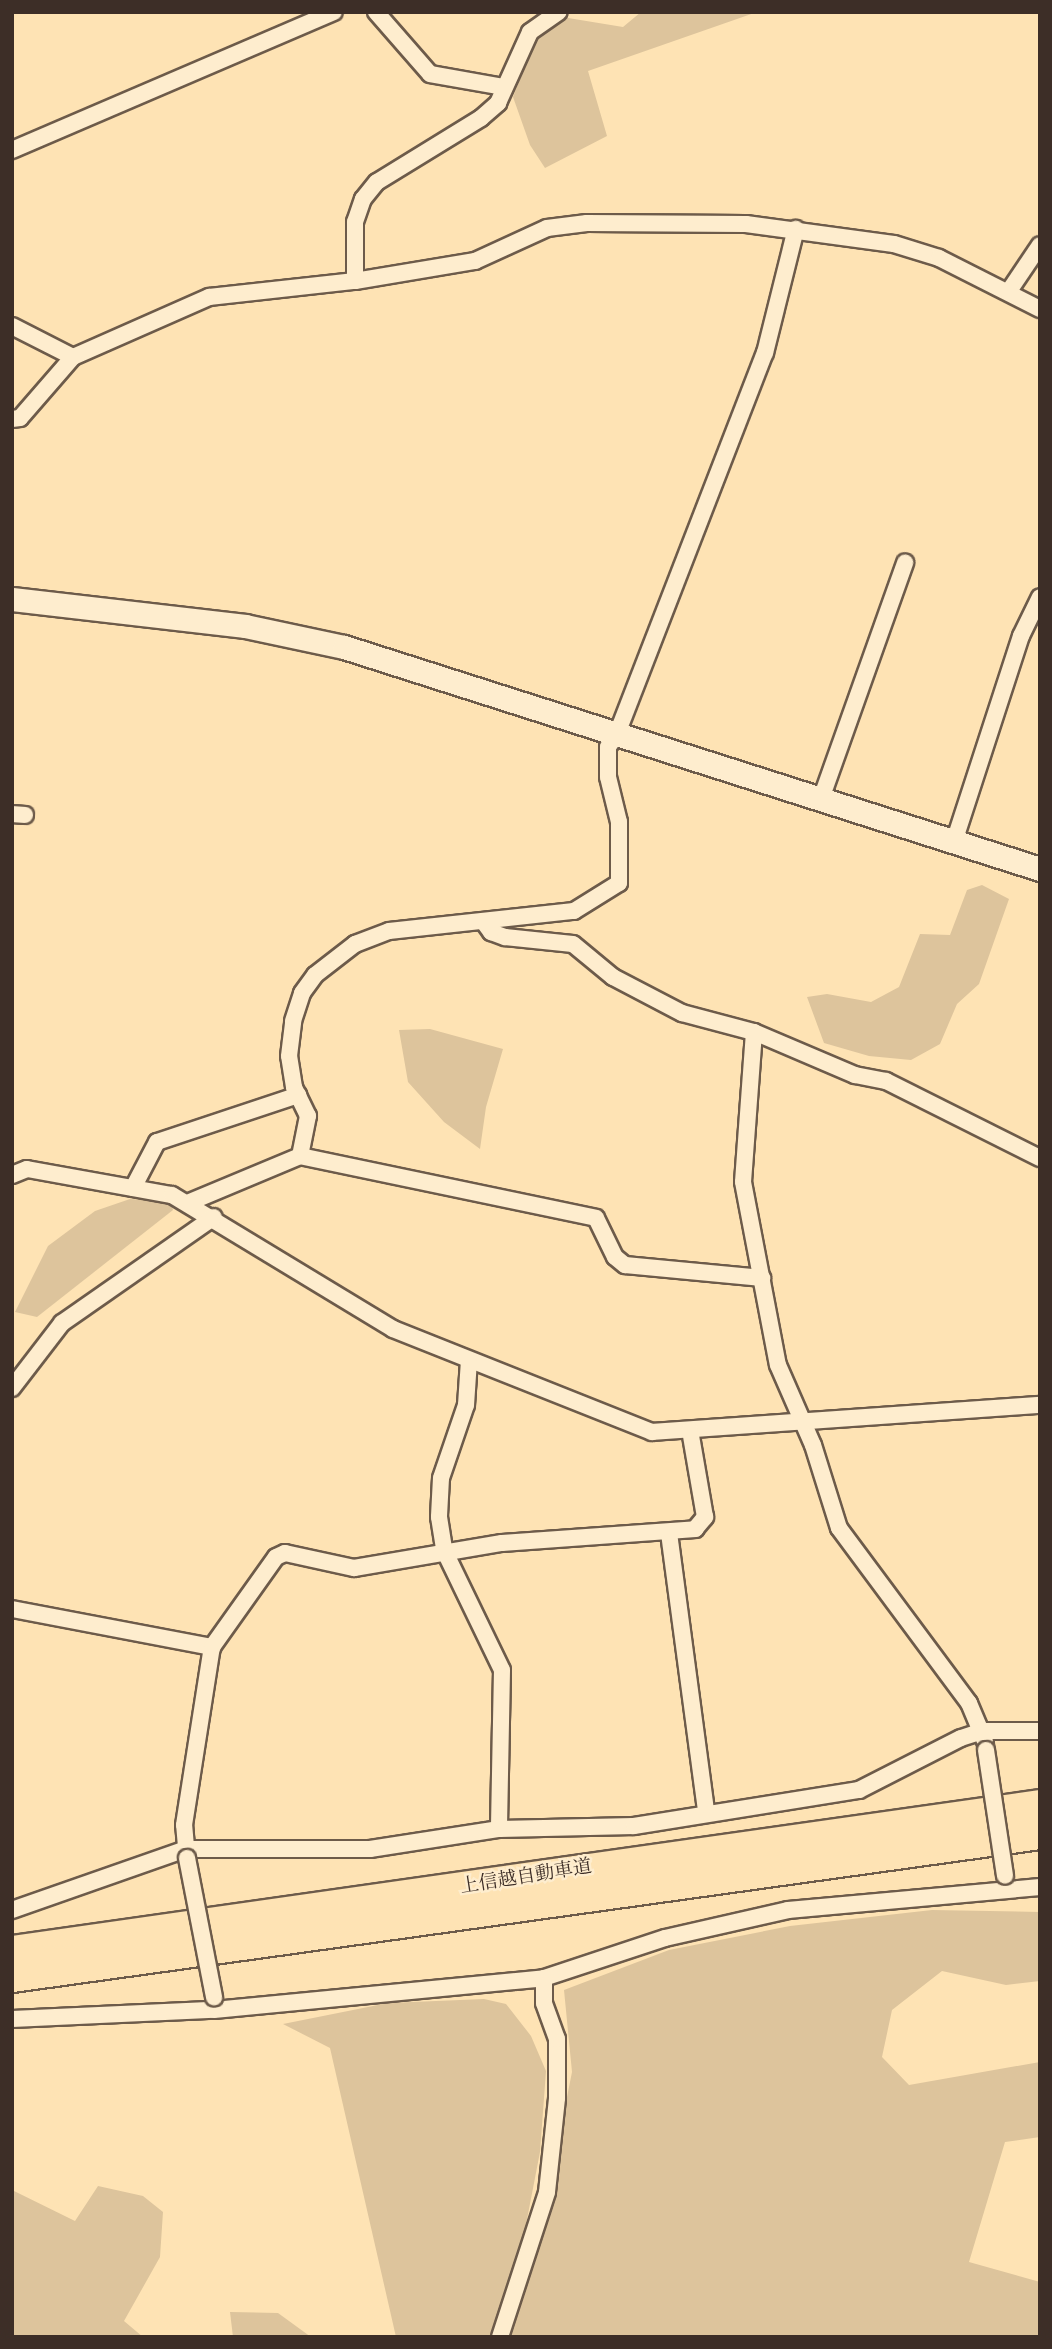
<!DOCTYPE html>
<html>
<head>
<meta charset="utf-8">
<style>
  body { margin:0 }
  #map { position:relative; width:1052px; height:2349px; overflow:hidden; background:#fee3b4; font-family:"IM FELL French Canon","Noto Serif JP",serif }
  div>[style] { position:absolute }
  .green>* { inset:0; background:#ddc49c }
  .roads { filter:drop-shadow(2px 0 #6d5b4a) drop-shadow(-2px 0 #6d5b4a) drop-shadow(0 2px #6d5b4a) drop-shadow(0 -2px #6d5b4a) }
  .street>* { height:16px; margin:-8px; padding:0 8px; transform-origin:8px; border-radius:8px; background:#feedce }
  .secondary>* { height:23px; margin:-11.5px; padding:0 11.5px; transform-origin:11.5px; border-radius:11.5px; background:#feedce }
  .highway>* { height:30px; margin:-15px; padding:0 15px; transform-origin:15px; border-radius:15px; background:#fee3b4 }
  .bridges { filter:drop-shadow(2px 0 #6d5b4a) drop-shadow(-2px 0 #6d5b4a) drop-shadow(0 2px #6d5b4a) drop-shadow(0 -2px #6d5b4a) }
  .street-bridge>* { height:16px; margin:-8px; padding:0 8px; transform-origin:8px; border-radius:8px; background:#feedce }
  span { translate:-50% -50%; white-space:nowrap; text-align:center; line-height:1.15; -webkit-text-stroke:5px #feedce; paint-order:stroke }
  .street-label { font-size:19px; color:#3d2e27 }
  .frame { position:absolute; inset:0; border:14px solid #3d2e27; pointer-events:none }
</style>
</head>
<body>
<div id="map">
  <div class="green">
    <i style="clip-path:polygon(641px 12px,757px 12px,588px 71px,607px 136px,545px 168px,530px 145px,513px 97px,534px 43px,562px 17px,623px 27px)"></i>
    <i style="clip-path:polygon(982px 885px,1009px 899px,979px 984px,957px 1004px,940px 1044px,911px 1060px,869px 1056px,824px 1043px,807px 997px,827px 994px,871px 1002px,899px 987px,920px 934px,950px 935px,967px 890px)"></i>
    <i style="clip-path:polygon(430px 1029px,503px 1049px,486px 1107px,480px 1149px,444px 1122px,408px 1082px,399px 1030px)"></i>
    <i style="clip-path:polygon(130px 1199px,171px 1202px,173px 1210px,37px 1317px,15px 1312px,48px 1246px,95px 1211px)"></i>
    <i style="clip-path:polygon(932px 1910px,1040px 1912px,1040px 1981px,1006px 1985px,942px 1971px,892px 2010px,882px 2057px,909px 2085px,1040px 2062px,1040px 2137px,1005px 2142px,969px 2262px,1040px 2282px,1040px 2337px,396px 2337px,330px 2048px,283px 2024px,388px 2003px,484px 1999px,506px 2004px,531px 2036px,546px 2071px,540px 2152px,523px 2240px,534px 2262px,572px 2072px,564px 1990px,669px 1950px,790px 1926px)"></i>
    <i style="clip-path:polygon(98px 2186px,143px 2196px,163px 2212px,160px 2257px,124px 2321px,143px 2337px,12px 2337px,12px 2190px,75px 2221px)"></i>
    <i style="clip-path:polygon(230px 2312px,278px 2313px,311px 2337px,233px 2337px)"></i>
  </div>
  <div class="roads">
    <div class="street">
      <i style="left:376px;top:12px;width:82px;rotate:48.9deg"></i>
      <i style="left:430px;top:74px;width:74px;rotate:10.1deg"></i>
      <i style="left:12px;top:150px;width:350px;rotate:-23.2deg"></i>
      <i style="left:355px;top:281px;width:59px;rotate:-90deg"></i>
      <i style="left:355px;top:222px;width:24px;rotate:-71deg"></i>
      <i style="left:363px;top:199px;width:22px;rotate:-51deg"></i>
      <i style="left:377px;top:182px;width:122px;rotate:-31.6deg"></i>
      <i style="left:481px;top:118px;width:23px;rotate:-41deg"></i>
      <i style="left:498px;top:103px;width:78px;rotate:-65.7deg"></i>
      <i style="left:530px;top:32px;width:35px;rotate:-35deg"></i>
      <i style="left:1009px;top:291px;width:55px;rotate:-56deg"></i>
      <i style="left:12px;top:326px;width:68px;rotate:26.9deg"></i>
      <i style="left:12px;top:419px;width:8px;rotate:-7deg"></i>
      <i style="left:20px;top:418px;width:81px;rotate:-49deg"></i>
      <i style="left:73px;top:357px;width:149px;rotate:-23.8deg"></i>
      <i style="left:209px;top:297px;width:147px;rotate:-6.3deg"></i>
      <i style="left:355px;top:281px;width:122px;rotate:-9.5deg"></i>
      <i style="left:475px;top:261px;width:79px;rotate:-24.6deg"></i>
      <i style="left:547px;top:228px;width:40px;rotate:-7.1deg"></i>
      <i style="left:587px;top:223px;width:159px;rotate:0.4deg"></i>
      <i style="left:746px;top:224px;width:149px;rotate:7.7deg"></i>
      <i style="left:894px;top:244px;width:47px;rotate:17.3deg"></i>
      <i style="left:939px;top:258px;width:113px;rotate:26.8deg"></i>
      <i style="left:821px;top:799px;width:251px;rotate:-70.4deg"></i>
      <i style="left:12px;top:814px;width:13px;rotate:4deg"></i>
      <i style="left:954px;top:842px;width:217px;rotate:-72deg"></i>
      <i style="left:1021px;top:636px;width:43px;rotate:-64deg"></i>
      <i style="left:483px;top:921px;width:14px;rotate:54deg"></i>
      <i style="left:491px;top:932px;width:15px;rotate:20deg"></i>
      <i style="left:505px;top:937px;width:68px;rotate:5.9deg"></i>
      <i style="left:573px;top:944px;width:52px;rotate:39.5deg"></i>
      <i style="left:613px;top:977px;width:78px;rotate:27.6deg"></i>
      <i style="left:682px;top:1013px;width:74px;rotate:14.8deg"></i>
      <i style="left:754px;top:1032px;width:110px;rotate:23.1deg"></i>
      <i style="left:855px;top:1075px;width:32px;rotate:11deg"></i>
      <i style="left:886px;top:1081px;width:172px;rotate:26.6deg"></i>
      <i style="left:754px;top:1032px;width:150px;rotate:94.2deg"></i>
      <i style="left:743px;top:1182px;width:186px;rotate:79.2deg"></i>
      <i style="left:778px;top:1365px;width:87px;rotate:66.4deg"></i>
      <i style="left:813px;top:1445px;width:87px;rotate:72.6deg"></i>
      <i style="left:839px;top:1528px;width:218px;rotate:53.4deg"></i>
      <i style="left:969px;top:1703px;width:41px;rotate:67.2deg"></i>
      <i style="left:300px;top:1156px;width:302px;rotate:11.8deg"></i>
      <i style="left:596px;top:1218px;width:43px;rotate:64deg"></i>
      <i style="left:615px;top:1257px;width:13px;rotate:39deg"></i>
      <i style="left:625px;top:1265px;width:138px;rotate:5.4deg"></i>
      <i style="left:12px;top:1175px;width:16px;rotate:-22deg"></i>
      <i style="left:27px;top:1169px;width:147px;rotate:10.2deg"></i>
      <i style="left:172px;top:1195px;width:258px;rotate:31.2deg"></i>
      <i style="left:393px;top:1329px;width:279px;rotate:21.7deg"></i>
      <i style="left:652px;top:1432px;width:389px;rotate:-4deg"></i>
      <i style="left:133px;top:1188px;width:52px;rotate:-62.4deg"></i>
      <i style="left:157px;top:1142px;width:149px;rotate:-18.4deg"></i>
      <i style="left:190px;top:1202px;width:119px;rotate:-22.7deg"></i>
      <i style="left:300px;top:1156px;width:41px;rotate:-78.7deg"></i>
      <i style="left:308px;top:1116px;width:32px;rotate:-116deg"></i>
      <i style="left:294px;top:1087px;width:31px;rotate:-99deg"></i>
      <i style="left:289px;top:1056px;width:35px;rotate:-83deg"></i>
      <i style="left:293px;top:1021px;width:29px;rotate:-72deg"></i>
      <i style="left:302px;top:993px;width:22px;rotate:-54deg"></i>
      <i style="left:315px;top:975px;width:51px;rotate:-37.8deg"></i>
      <i style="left:355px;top:944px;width:36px;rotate:-21deg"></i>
      <i style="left:389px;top:931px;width:186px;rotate:-6.2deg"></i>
      <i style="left:574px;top:911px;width:53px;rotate:-31.9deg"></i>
      <i style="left:619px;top:883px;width:61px;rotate:-90deg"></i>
      <i style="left:619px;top:822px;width:46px;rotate:-103.7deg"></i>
      <i style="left:608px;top:777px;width:30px;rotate:-90deg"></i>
      <i style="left:608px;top:747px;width:16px;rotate:-55deg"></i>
      <i style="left:617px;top:734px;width:409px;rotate:-68.8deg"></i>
      <i style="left:765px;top:353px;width:128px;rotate:-76deg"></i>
      <i style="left:469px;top:1360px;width:45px;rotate:93.8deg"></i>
      <i style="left:466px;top:1405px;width:77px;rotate:108.9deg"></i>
      <i style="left:441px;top:1478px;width:39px;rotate:93deg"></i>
      <i style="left:439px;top:1517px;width:33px;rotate:81deg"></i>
      <i style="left:444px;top:1550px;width:133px;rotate:64.2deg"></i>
      <i style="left:502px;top:1670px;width:159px;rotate:91.1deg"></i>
      <i style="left:12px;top:1388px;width:82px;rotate:-52.4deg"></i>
      <i style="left:62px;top:1323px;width:185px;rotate:-34.9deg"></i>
      <i style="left:669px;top:1533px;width:281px;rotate:82.4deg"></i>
      <i style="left:12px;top:1609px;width:204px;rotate:10.8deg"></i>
      <i style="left:187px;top:1858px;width:33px;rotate:-95deg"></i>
      <i style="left:184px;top:1825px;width:180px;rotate:-81.1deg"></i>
      <i style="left:212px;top:1647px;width:110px;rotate:-54.6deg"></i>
      <i style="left:276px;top:1557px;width:10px;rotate:-24deg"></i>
      <i style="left:285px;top:1553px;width:71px;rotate:12.3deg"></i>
      <i style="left:354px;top:1568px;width:150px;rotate:-9.6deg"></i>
      <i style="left:502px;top:1543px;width:194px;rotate:-4.1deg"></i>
      <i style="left:695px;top:1529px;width:16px;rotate:-50deg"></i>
      <i style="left:705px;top:1517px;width:88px;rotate:-99.8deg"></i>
      <i style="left:12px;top:1910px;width:184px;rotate:-19.3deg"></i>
      <i style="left:186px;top:1849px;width:184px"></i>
      <i style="left:370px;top:1849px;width:131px;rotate:-8.8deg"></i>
      <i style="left:499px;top:1829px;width:135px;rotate:-1.3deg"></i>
      <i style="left:634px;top:1826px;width:228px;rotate:-9.1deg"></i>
      <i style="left:859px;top:1790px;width:114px;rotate:-27deg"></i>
      <i style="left:961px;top:1738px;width:23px;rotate:-18deg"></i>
      <i style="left:983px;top:1731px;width:57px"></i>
      <i style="left:12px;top:2019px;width:202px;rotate:-2.6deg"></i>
      <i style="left:214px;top:2010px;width:332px;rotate:-5.5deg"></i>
      <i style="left:544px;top:1978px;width:127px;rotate:-18.3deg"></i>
      <i style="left:665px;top:1938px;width:126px;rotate:-12.8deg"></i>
      <i style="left:788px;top:1910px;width:253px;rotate:-5.2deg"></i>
      <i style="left:500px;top:2337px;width:152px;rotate:-72deg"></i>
      <i style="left:547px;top:2192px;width:95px;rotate:-83.9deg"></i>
      <i style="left:557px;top:2098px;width:59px;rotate:-90deg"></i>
      <i style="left:557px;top:2039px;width:38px;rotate:-110deg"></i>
      <i style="left:544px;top:2003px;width:25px;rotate:-90deg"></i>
    </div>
    <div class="secondary">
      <i style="left:12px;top:599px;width:235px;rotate:6.6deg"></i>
      <i style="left:245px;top:626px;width:101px;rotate:12deg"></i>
      <i style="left:344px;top:647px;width:731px;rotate:17.69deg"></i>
    </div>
    <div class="highway">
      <i style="left:12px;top:1951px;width:1038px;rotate:-8.08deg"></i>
      <i style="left:12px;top:1977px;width:1038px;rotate:-7.92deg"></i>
    </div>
  </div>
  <div class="bridges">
    <div class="street-bridge">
      <i style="left:986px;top:1750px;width:127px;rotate:81.4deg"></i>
      <i style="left:187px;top:1858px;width:142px;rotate:79deg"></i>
    </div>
  </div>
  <div class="street-label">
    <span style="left:526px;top:1877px;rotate:-9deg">上信越自動車道</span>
  </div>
  <div class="frame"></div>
</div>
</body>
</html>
